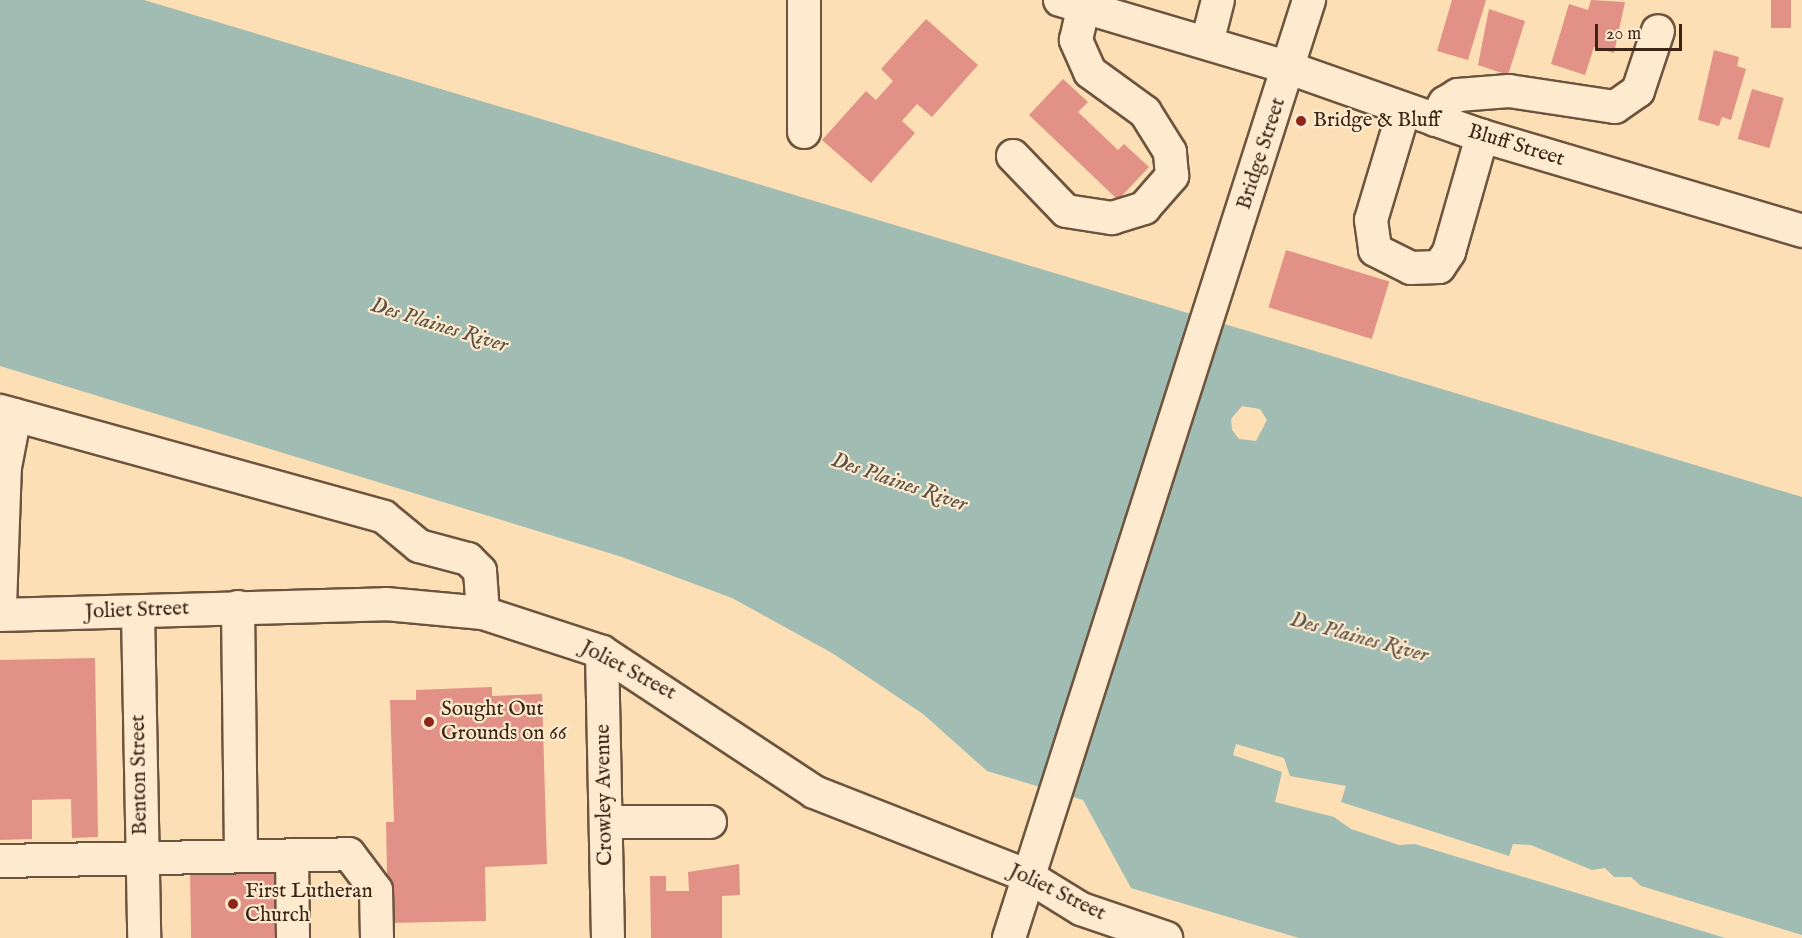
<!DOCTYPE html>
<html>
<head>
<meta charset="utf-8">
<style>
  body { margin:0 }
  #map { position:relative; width:1802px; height:938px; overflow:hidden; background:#fcdfb5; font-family:"IM FELL English",serif }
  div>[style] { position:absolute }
  .water>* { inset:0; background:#a0bcb3 }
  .building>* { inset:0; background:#e19186; transform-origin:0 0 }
  .roads { filter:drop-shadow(2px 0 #6d543e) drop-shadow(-2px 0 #6d543e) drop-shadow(0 2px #6d543e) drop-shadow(0 -2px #6d543e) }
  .minor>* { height:32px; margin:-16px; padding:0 16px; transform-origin:16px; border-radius:16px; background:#fdeacf }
  .dots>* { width:16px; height:16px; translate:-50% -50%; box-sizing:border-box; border:3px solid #fdeacf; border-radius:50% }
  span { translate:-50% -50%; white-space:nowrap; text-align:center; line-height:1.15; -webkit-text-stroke:4.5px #fdeacf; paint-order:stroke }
  .poi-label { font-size:21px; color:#3d2516 }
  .left { translate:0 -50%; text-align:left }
  .street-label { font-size:21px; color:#3d2516 }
  .water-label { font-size:22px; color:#5b5245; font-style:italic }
  .scale { position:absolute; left:1595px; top:24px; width:87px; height:27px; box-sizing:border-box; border:3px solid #3d2516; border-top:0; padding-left:8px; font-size:18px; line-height:21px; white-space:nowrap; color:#3d2516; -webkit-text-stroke:4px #fdeacf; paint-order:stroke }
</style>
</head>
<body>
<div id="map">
  <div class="water">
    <i style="clip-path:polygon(evenodd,0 0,144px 0,1802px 497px,1802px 935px,1641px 886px,1631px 877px,1614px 877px,1605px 868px,1592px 870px,1531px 845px,1513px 844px,1509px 856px,1341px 802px,1346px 786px,1290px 776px,1284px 758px,1236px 744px,1233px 755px,1282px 772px,1275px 802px,1334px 817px,1351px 829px,1399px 845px,1415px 844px,1725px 938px,1299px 938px,1131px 888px,1083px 800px,987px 771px,923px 714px,832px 653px,732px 598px,622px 557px,0 366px,0 0,1242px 406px,1260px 409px,1267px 420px,1256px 441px,1239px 439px,1232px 430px,1231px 419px,1242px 406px)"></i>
  </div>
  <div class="building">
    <i style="clip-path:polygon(1452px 0,1486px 0,1468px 60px,1437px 51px)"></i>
    <i style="clip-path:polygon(1591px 0,1625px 2px,1614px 53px,1594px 47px,1585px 75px,1551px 64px,1569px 4px,1588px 10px)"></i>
    <i style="left:1771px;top:0;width:20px;height:28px"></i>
    <i style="clip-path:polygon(1489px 9px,1525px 21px,1508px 75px,1478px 65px)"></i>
    <i style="clip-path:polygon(926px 19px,978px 65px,932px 117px,917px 104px,902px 121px,915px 133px,871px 183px,822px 140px,866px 91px,876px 100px,893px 81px,881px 69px)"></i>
    <i style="clip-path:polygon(1714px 50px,1739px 57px,1737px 66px,1746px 69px,1731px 120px,1722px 117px,1719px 126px,1698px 120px)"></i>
    <i style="clip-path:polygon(1063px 79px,1088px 102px,1078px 112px,1118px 150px,1124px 144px,1149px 167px,1118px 200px,1029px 115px)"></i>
    <i style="left:1752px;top:89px;width:33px;height:52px;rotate:16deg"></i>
    <i style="left:1286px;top:250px;width:108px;height:60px;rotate:17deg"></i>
    <i style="clip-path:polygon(95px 658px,98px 837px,72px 838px,71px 799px,32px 800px,32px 839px,0 840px,0 660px)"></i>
    <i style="clip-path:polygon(492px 687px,492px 696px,542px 694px,547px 864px,485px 867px,486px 921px,388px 923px,386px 822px,394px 822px,390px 700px,416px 700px,416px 690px)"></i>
    <i style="clip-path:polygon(739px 864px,740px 895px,722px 896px,722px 938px,651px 938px,650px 876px,666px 876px,666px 891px,689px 891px,688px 872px)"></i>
    <i style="left:276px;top:870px;width:68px;height:86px;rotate:89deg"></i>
  </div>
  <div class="roads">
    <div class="minor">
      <i style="left:804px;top:0;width:132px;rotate:90deg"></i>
      <i style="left:1060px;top:0;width:239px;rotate:16.5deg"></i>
      <i style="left:1289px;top:68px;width:205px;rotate:19.4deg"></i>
      <i style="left:1482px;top:136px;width:334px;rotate:16.5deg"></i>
      <i style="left:1207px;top:43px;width:44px;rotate:-75.7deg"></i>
      <i style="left:1404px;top:110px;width:115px;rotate:106.7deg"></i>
      <i style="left:1371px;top:220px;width:30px;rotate:82deg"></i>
      <i style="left:1375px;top:250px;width:40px;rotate:26.6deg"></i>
      <i style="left:1411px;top:268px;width:28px;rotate:-2deg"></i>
      <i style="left:1439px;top:267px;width:18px;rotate:-56deg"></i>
      <i style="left:1449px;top:252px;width:121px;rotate:-74.1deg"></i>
      <i style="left:1435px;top:120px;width:20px;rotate:-60deg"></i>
      <i style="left:1445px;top:103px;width:15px;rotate:-32deg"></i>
      <i style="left:1458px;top:95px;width:51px;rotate:-4.5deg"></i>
      <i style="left:1509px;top:91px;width:107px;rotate:8.6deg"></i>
      <i style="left:1615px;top:107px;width:28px;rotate:-35deg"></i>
      <i style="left:1638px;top:91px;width:63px;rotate:-71.6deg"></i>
      <i style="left:1013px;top:156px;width:76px;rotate:46.1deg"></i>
      <i style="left:1066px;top:211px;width:47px;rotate:8.7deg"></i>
      <i style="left:1112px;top:218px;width:34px;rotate:-17deg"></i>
      <i style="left:1144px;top:208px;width:43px;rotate:-48.8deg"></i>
      <i style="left:1172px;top:176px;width:24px;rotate:-95deg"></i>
      <i style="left:1170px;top:152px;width:47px;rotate:-122deg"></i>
      <i style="left:1145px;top:112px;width:68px;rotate:-144deg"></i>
      <i style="left:1090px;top:72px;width:35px;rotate:-114deg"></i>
      <i style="left:1076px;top:40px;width:41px;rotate:-77.3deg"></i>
      <i style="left:0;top:411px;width:398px;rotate:15.4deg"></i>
      <i style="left:384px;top:517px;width:45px;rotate:39.6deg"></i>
      <i style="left:419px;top:546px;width:51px;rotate:14.9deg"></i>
      <i style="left:468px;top:559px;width:17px;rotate:45deg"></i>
      <i style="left:480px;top:571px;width:42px;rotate:85.9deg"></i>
      <i style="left:0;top:607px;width:140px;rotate:-88deg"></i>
      <i style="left:5px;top:467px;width:53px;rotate:-79.1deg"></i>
      <i style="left:238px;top:607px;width:249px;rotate:89.3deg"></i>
      <i style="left:138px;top:612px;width:326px;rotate:88.9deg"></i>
      <i style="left:0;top:615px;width:386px;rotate:-1.6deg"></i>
      <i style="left:386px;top:604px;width:97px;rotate:5.3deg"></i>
      <i style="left:483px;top:613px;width:125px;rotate:18.1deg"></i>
      <i style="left:602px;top:652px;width:254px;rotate:33.4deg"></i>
      <i style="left:814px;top:792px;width:228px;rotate:21.4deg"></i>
      <i style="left:1026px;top:875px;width:65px;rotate:31.7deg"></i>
      <i style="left:1081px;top:909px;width:90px;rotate:18.8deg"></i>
      <i style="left:602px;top:652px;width:286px;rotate:88.8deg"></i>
      <i style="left:606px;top:822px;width:104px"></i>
      <i style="left:292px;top:855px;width:83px;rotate:89.3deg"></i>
      <i style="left:0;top:861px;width:349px;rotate:-1.1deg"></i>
      <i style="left:349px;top:854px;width:45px;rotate:53.1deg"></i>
      <i style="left:376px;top:890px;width:48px;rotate:88.8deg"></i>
      <i style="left:1009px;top:938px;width:985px;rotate:-72.26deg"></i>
    </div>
  </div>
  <div class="dots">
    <i style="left:1301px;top:121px;background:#8f2418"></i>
    <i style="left:429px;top:722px;background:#8f2418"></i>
    <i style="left:233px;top:904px;background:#8f2418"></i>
  </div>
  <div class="poi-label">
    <span class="left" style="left:1313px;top:121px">Bridge &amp; Bluff</span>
    <span class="left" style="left:441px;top:722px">Sought Out<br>Grounds on 66</span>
    <span class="left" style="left:245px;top:904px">First Lutheran<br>Church</span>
  </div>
  <div class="street-label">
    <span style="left:1516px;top:146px;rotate:17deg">Bluff Street</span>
    <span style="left:1262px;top:154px;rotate:-72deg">Bridge Street</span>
    <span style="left:137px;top:611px;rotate:-2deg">Joliet Street</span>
    <span style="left:628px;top:671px;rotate:28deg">Joliet Street</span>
    <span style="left:140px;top:775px;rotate:-91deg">Benton Street</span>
    <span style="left:605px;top:795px;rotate:-91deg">Crowley Avenue</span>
    <span style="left:1057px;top:893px;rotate:26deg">Joliet Street</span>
  </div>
  <div class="water-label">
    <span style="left:439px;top:326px;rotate:17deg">Des Plaines River</span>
    <span style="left:899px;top:483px;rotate:19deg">Des Plaines River</span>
    <span style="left:1359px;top:638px;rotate:15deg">Des Plaines River</span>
  </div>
  <div class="scale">20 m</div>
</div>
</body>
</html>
